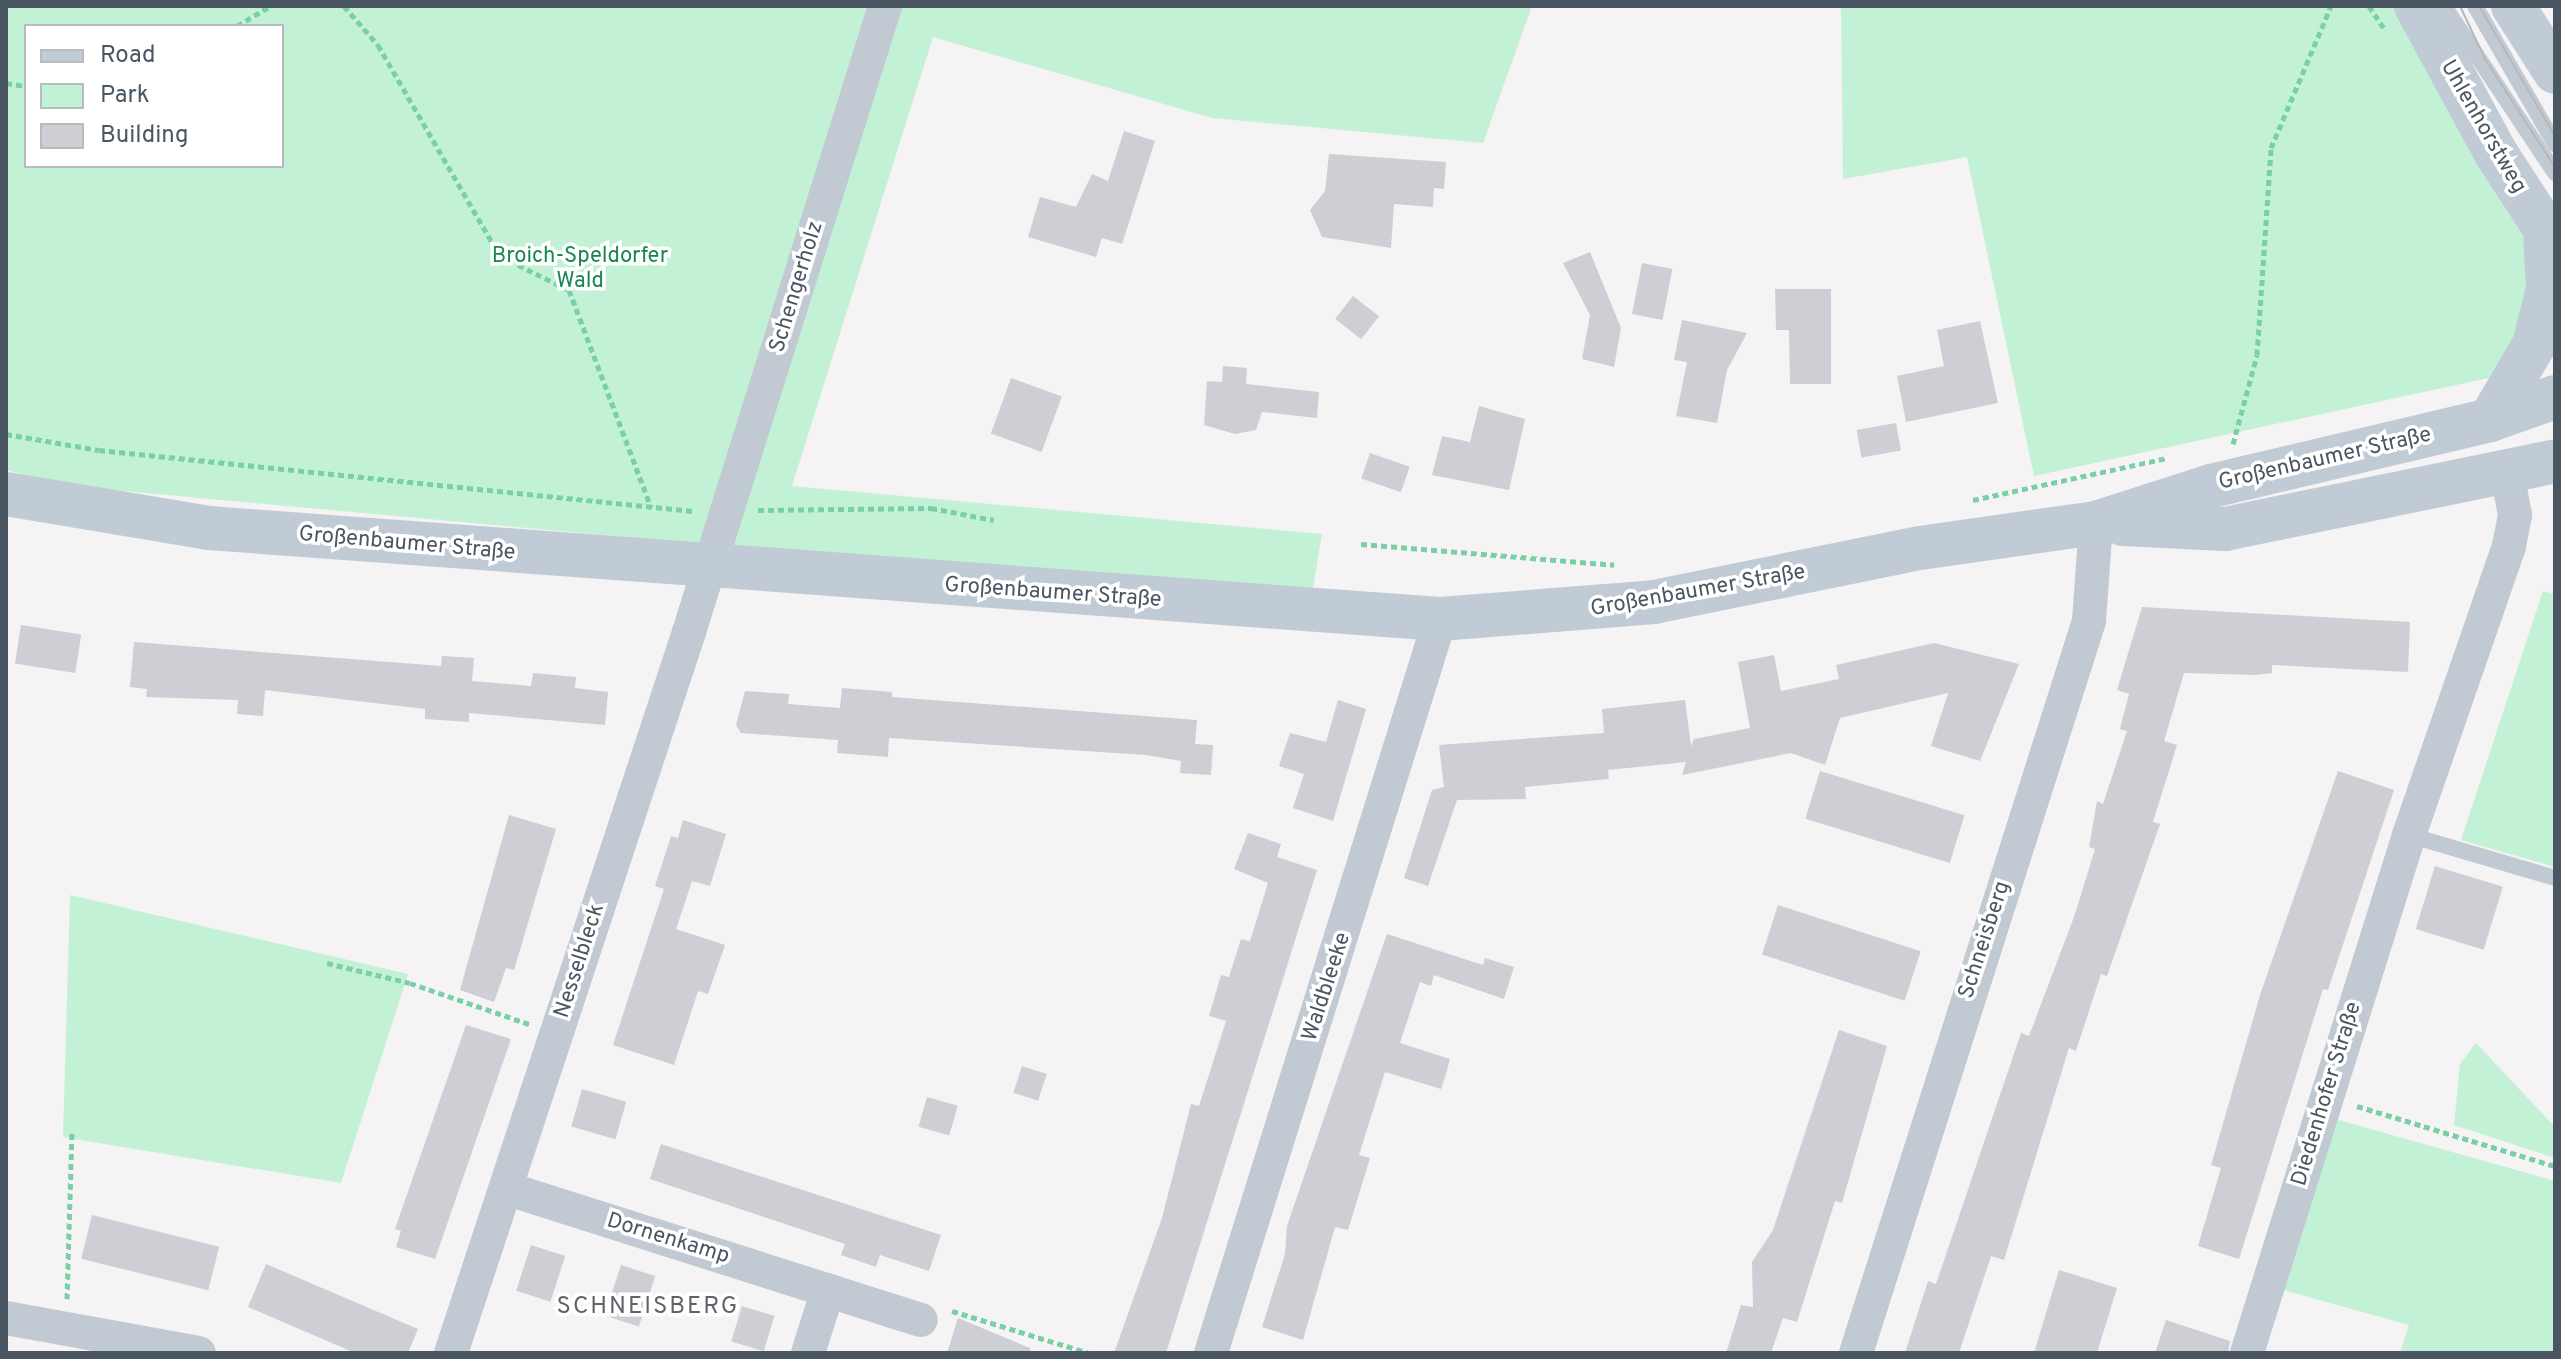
<!DOCTYPE html>
<html>
<head>
<meta charset="utf-8">
<style>
  body { margin:0 }
  #map { position:relative; width:2561px; height:1359px; overflow:hidden; background:#f5f3f3; font-family:Overpass,sans-serif }
  div>[style] { position:absolute }
  .green>* { inset:0; background:#c3f1d5 }
  .building>* { inset:0; background:#cdcfd5; transform-origin:0 0 }
  .path>* { height:5px; margin-top:-2.5px; transform-origin:0; background:repeating-linear-gradient(90deg,#7ad0a6 0 6px,transparent 0 10px) }
  .lane>* { height:16px; margin:-8px; padding:0 8px; transform-origin:8px; border-radius:8px; background:#c1cad2 }
  .street>* { height:34px; margin:-17px; padding:0 17px; transform-origin:17px; border-radius:17px; background:#c1cad2 }
  .secondary>* { height:44px; margin:-22px; padding:0 22px; transform-origin:22px; border-radius:22px; background:#c1cbd6 }
  .tram>* { height:2px; margin:-1px; padding:0 1px; transform-origin:1px; border-radius:1px; background:#b5b8bd }
  span { translate:-50% -50%; white-space:nowrap; text-align:center; line-height:1.15; -webkit-text-stroke:7px #fff; paint-order:stroke }
  .street-label { font-size:22px; color:#4a5661 }
  .park-label { font-size:22px; color:#17864f }
  .neighbourhood-label { font-size:24px; color:#5f6368; letter-spacing:2px }
  .frame { position:absolute; inset:0; border:8px solid #4a5661; pointer-events:none }
  .legend { position:absolute; left:24px; top:24px; width:260px; height:144px; box-sizing:border-box; background:#fff; border:2px solid #b7bbc0; margin:0; padding:10px 14px; list-style:none; font-size:24px; color:#4a5661 }
  .legend li { display:flex; align-items:center; gap:16px; height:40px }
  .legend b { width:40px; border:2px solid #b7bbc0 }
</style>
</head>
<body>
<div id="map">
  <div class="green">
    <i style="clip-path:polygon(evenodd,6px 6px,1532px 6px,1483px 143px,1212px 118px,933px 37px,792px 486px,1322px 534px,1311px 600px,69px 486px,6px 470px,6px 6px,26px 26px,282px 26px,282px 166px,26px 166px,26px 26px)"></i>
    <i style="clip-path:polygon(1841px 6px,2408px 6px,2523px 234px,2532px 285px,2521px 333px,2493px 377px,2034px 476px,1967px 157px,1843px 179px)"></i>
    <i style="clip-path:polygon(2543px 591px,2555px 594px,2555px 867px,2461px 840px)"></i>
    <i style="clip-path:polygon(70px 895px,408px 974px,341px 1183px,63px 1137px)"></i>
    <i style="clip-path:polygon(2476px 1043px,2555px 1127px,2555px 1158px,2454px 1125px,2460px 1064px)"></i>
    <i style="clip-path:polygon(2335px 1119px,2555px 1181px,2555px 1353px,2400px 1353px,2409px 1325px,2280px 1289px)"></i>
  </div>
  <div class="building">
    <i style="clip-path:polygon(1124px 131px,1155px 141px,1122px 244px,1102px 238px,1096px 257px,1028px 237px,1040px 197px,1076px 207px,1092px 174px,1108px 181px)"></i>
    <i style="clip-path:polygon(1329px 154px,1446px 162px,1444px 189px,1434px 188px,1433px 207px,1394px 204px,1391px 248px,1322px 237px,1310px 210px,1325px 191px)"></i>
    <i style="clip-path:polygon(1590px 252px,1621px 328px,1614px 367px,1582px 359px,1590px 315px,1563px 263px)"></i>
    <i style="left:1642px;top:263px;width:31px;height:52px;rotate:11deg"></i>
    <i style="clip-path:polygon(1775px 289px,1831px 289px,1831px 384px,1790px 384px,1789px 330px,1776px 330px)"></i>
    <i style="left:1353px;top:296px;width:33px;height:29px;rotate:38deg"></i>
    <i style="clip-path:polygon(1682px 320px,1747px 333px,1727px 370px,1717px 423px,1676px 416px,1687px 362px,1674px 360px)"></i>
    <i style="clip-path:polygon(1980px 321px,1998px 403px,1906px 422px,1897px 376px,1944px 366px,1937px 330px)"></i>
    <i style="clip-path:polygon(1223px 366px,1247px 368px,1246px 384px,1319px 392px,1317px 418px,1262px 412px,1256px 430px,1235px 434px,1204px 425px,1207px 381px,1222px 382px)"></i>
    <i style="left:1011px;top:378px;width:54px;height:59px;rotate:20deg"></i>
    <i style="clip-path:polygon(1479px 406px,1525px 419px,1509px 490px,1432px 475px,1442px 436px,1470px 442px)"></i>
    <i style="left:1896px;top:423px;width:28px;height:40px;rotate:80deg"></i>
    <i style="left:1370px;top:453px;width:42px;height:27px;rotate:19deg"></i>
    <i style="clip-path:polygon(2142px 607px,2410px 622px,2408px 672px,2272px 665px,2272px 673px,2255px 675px,2184px 673px,2164px 741px,2177px 745px,2153px 822px,2160px 824px,2107px 976px,2101px 974px,2076px 1051px,2069px 1048px,2004px 1260px,1991px 1256px,1959px 1353px,1905px 1353px,1928px 1281px,1936px 1284px,2021px 1033px,2029px 1036px,2074px 917px,2095px 849px,2089px 847px,2097px 801px,2103px 804px,2127px 731px,2120px 729px,2129px 694px,2117px 690px)"></i>
    <i style="left:21px;top:625px;width:61px;height:39px;rotate:9deg"></i>
    <i style="clip-path:polygon(134px 642px,441px 666px,442px 656px,474px 658px,472px 681px,531px 686px,533px 673px,576px 677px,575px 688px,608px 692px,605px 725px,469px 713px,469px 722px,425px 719px,425px 709px,265px 690px,263px 716px,237px 714px,238px 700px,146px 697px,147px 689px,130px 687px)"></i>
    <i style="clip-path:polygon(1934px 643px,2019px 664px,1980px 761px,1931px 746px,1948px 693px,1840px 718px,1825px 765px,1791px 753px,1682px 775px,1686px 762px,1608px 770px,1609px 779px,1525px 787px,1526px 799px,1457px 800px,1428px 886px,1404px 878px,1432px 790px,1444px 787px,1439px 745px,1604px 733px,1602px 709px,1685px 700px,1691px 746px,1694px 739px,1750px 728px,1738px 662px,1774px 655px,1781px 691px,1839px 679px,1836px 665px)"></i>
    <i style="clip-path:polygon(842px 688px,892px 692px,892px 697px,1197px 720px,1195px 744px,1213px 745px,1211px 775px,1180px 773px,1181px 761px,1146px 755px,889px 738px,888px 757px,837px 753px,838px 740px,741px 733px,736px 725px,745px 691px,789px 694px,788px 704px,840px 708px)"></i>
    <i style="clip-path:polygon(1338px 700px,1366px 709px,1333px 821px,1293px 808px,1304px 774px,1279px 766px,1290px 733px,1326px 742px)"></i>
    <i style="left:1820px;top:771px;width:151px;height:50px;rotate:17deg"></i>
    <i style="clip-path:polygon(2338px 771px,2394px 790px,2328px 990px,2323px 989px,2239px 1259px,2198px 1246px,2221px 1168px,2211px 1165px,2260px 995px)"></i>
    <i style="clip-path:polygon(509px 815px,556px 829px,514px 970px,506px 968px,494px 1002px,460px 990px)"></i>
    <i style="clip-path:polygon(683px 820px,726px 834px,710px 886px,692px 881px,676px 929px,725px 945px,708px 994px,698px 991px,674px 1065px,613px 1045px,664px 889px,655px 886px,671px 836px,678px 838px)"></i>
    <i style="clip-path:polygon(1248px 833px,1281px 844px,1277px 857px,1317px 870px,1166px 1353px,1114px 1353px,1162px 1218px,1191px 1104px,1199px 1106px,1226px 1021px,1209px 1016px,1221px 975px,1229px 977px,1241px 939px,1250px 941px,1268px 883px,1234px 869px)"></i>
    <i style="left:2435px;top:866px;width:71px;height:66px;rotate:17deg"></i>
    <i style="left:1778px;top:905px;width:150px;height:52px;rotate:18deg"></i>
    <i style="clip-path:polygon(1387px 934px,1483px 965px,1485px 958px,1514px 967px,1504px 999px,1434px 975px,1431px 986px,1420px 982px,1400px 1043px,1450px 1059px,1446px 1074px,1441px 1089px,1385px 1072px,1359px 1155px,1370px 1158px,1348px 1230px,1335px 1227px,1303px 1340px,1262px 1327px,1285px 1254px,1287px 1226px)"></i>
    <i style="clip-path:polygon(466px 1025px,511px 1039px,435px 1259px,396px 1247px,401px 1231px,395px 1229px)"></i>
    <i style="clip-path:polygon(1839px 1030px,1887px 1046px,1842px 1203px,1835px 1201px,1797px 1322px,1783px 1318px,1771px 1353px,1726px 1353px,1741px 1305px,1753px 1307px,1752px 1262px,1773px 1230px)"></i>
    <i style="left:1022px;top:1066px;width:26px;height:28px;rotate:18deg"></i>
    <i style="left:582px;top:1089px;width:46px;height:39px;rotate:16deg"></i>
    <i style="left:927px;top:1097px;width:32px;height:31px;rotate:16deg"></i>
    <i style="clip-path:polygon(661px 1144px,941px 1235px,929px 1271px,880px 1255px,876px 1267px,841px 1255px,845px 1244px,650px 1179px)"></i>
    <i style="left:92px;top:1215px;width:131px;height:45px;rotate:14deg"></i>
    <i style="left:531px;top:1245px;width:36px;height:48px;rotate:18deg"></i>
    <i style="clip-path:polygon(266px 1264px,418px 1329px,408px 1353px,355px 1353px,248px 1307px)"></i>
    <i style="left:621px;top:1265px;width:36px;height:53px;rotate:18deg"></i>
    <i style="clip-path:polygon(2059px 1270px,2117px 1288px,2097px 1353px,2034px 1353px)"></i>
    <i style="left:742px;top:1306px;width:34px;height:37px;rotate:17deg"></i>
    <i style="clip-path:polygon(958px 1318px,1030px 1348px,1030px 1353px,947px 1353px)"></i>
    <i style="clip-path:polygon(2166px 1320px,2230px 1341px,2228px 1353px,2155px 1353px)"></i>
  </div>
  <div class="path">
    <i style="left:344px;top:6px;width:52px;rotate:48.9deg"></i>
    <i style="left:378px;top:45px;width:244px;rotate:60deg"></i>
    <i style="left:500px;top:256px;width:77px;rotate:26.2deg"></i>
    <i style="left:569px;top:290px;width:232px;rotate:69.3deg"></i>
    <i style="left:2369px;top:6px;width:27px;rotate:56deg"></i>
    <i style="left:237px;top:26px;width:39px;rotate:-31deg"></i>
    <i style="left:6px;top:83px;width:20px;rotate:9deg"></i>
    <i style="left:6px;top:434px;width:94px;rotate:9.8deg"></i>
    <i style="left:99px;top:450px;width:597px;rotate:5.86deg"></i>
    <i style="left:2233px;top:444px;width:92px;rotate:-74.9deg"></i>
    <i style="left:2257px;top:355px;width:207px;rotate:-86.1deg"></i>
    <i style="left:2271px;top:148px;width:154px;rotate:-67.1deg"></i>
    <i style="left:1973px;top:500px;width:198px;rotate:-12.2deg"></i>
    <i style="left:758px;top:510px;width:173px;rotate:-0.7deg"></i>
    <i style="left:931px;top:508px;width:64px;rotate:10.8deg"></i>
    <i style="left:1361px;top:544px;width:254px;rotate:4.7deg"></i>
    <i style="left:327px;top:963px;width:85px;rotate:13.5deg"></i>
    <i style="left:410px;top:983px;width:126px;rotate:19deg"></i>
    <i style="left:2357px;top:1106px;width:207px;rotate:16.9deg"></i>
    <i style="left:67px;top:1299px;width:167px;rotate:-88.3deg"></i>
    <i style="left:952px;top:1311px;width:143px;rotate:17deg"></i>
  </div>
  <div class="lane">
    <i style="left:2444px;top:6px;width:201px;rotate:56.4deg"></i>
    <i style="left:2475px;top:6px;width:160px;rotate:59.9deg"></i>
    <i style="left:2409px;top:835px;width:152px;rotate:16.4deg"></i>
  </div>
  <div class="street">
    <i style="left:508px;top:1189px;width:433px;rotate:17.6deg"></i>
    <i style="left:6px;top:1318px;width:196px;rotate:10.3deg"></i>
    <i style="left:451px;top:1353px;width:759px;rotate:-71.73deg"></i>
    <i style="left:689px;top:632px;width:656px;rotate:-72.61deg"></i>
    <i style="left:808px;top:1353px;width:66px;rotate:-72.4deg"></i>
    <i style="left:1211px;top:1353px;width:769px;rotate:-72.67deg"></i>
    <i style="left:1856px;top:1353px;width:768px;rotate:-72.34deg"></i>
    <i style="left:2089px;top:621px;width:98px;rotate:-85.9deg"></i>
    <i style="left:2247px;top:1353px;width:543px;rotate:-72.63deg"></i>
    <i style="left:2409px;top:835px;width:306px;rotate:-70.9deg"></i>
    <i style="left:2509px;top:546px;width:32px;rotate:-79deg"></i>
    <i style="left:2515px;top:515px;width:43px;rotate:-100.8deg"></i>
  </div>
  <div class="secondary">
    <i style="left:2416px;top:6px;width:170px;rotate:61.5deg"></i>
    <i style="left:2497px;top:155px;width:106px;rotate:56.9deg"></i>
    <i style="left:2513px;top:6px;width:78px;rotate:57.5deg"></i>
    <i style="left:2490px;top:420px;width:87px;rotate:-59.6deg"></i>
    <i style="left:2534px;top:345px;width:58px;rotate:-76deg"></i>
    <i style="left:2548px;top:289px;width:59px;rotate:-92.9deg"></i>
    <i style="left:6px;top:494px;width:206px;rotate:9.5deg"></i>
    <i style="left:209px;top:528px;width:1234px;rotate:4.23deg"></i>
    <i style="left:1440px;top:619px;width:215px;rotate:-4.5deg"></i>
    <i style="left:1654px;top:602px;width:271px;rotate:-11.5deg"></i>
    <i style="left:1920px;top:548px;width:178px;rotate:-8.1deg"></i>
    <i style="left:2096px;top:523px;width:121px;rotate:-17.8deg"></i>
    <i style="left:2211px;top:486px;width:287px;rotate:-13.3deg"></i>
    <i style="left:2490px;top:420px;width:69px;rotate:-19.5deg"></i>
    <i style="left:2123px;top:524px;width:102px;rotate:2.8deg"></i>
    <i style="left:2225px;top:529px;width:337px;rotate:-11.6deg"></i>
  </div>
  <div class="tram">
    <i style="left:2460px;top:6px;width:59px;rotate:64.7deg"></i>
    <i style="left:2485px;top:59px;width:129px;rotate:57.1deg"></i>
    <i style="left:2479px;top:6px;width:151px;rotate:59.7deg"></i>
  </div>
  <div class="street-label">
    <span style="left:2483px;top:127px;rotate:60deg">Uhlenhorstweg</span>
    <span style="left:797px;top:287px;rotate:-73deg">Schengerholz</span>
    <span style="left:2325px;top:459px;rotate:-13deg">Großenbaumer Straße</span>
    <span style="left:407px;top:544px;rotate:5deg">Großenbaumer Straße</span>
    <span style="left:1698px;top:591px;rotate:-10deg">Großenbaumer Straße</span>
    <span style="left:1053px;top:593px;rotate:4deg">Großenbaumer Straße</span>
    <span style="left:1985px;top:940px;rotate:-72deg">Schneisberg</span>
    <span style="left:580px;top:961px;rotate:-72deg">Nesselbleck</span>
    <span style="left:1327px;top:987px;rotate:-72deg">Waldbleeke</span>
    <span style="left:2327px;top:1094px;rotate:-73deg">Diedenhofer Straße</span>
    <span style="left:668px;top:1239px;rotate:17deg">Dornenkamp</span>
  </div>
  <div class="park-label">
    <span style="left:580px;top:269px">Broich-Speldorfer<br>Wald</span>
  </div>
  <div class="neighbourhood-label">
    <span style="left:648px;top:1308px">SCHNEISBERG</span>
  </div>
  <div class="frame"></div>
  <ul class="legend">
  <li><b style="height:10px;background:#c1cbd6"></b>Road</li>
  <li><b style="height:22px;background:#c3f1d5"></b>Park</li>
  <li><b style="height:22px;background:#cdcfd5"></b>Building</li>
  </ul>
</div>
</body>
</html>
